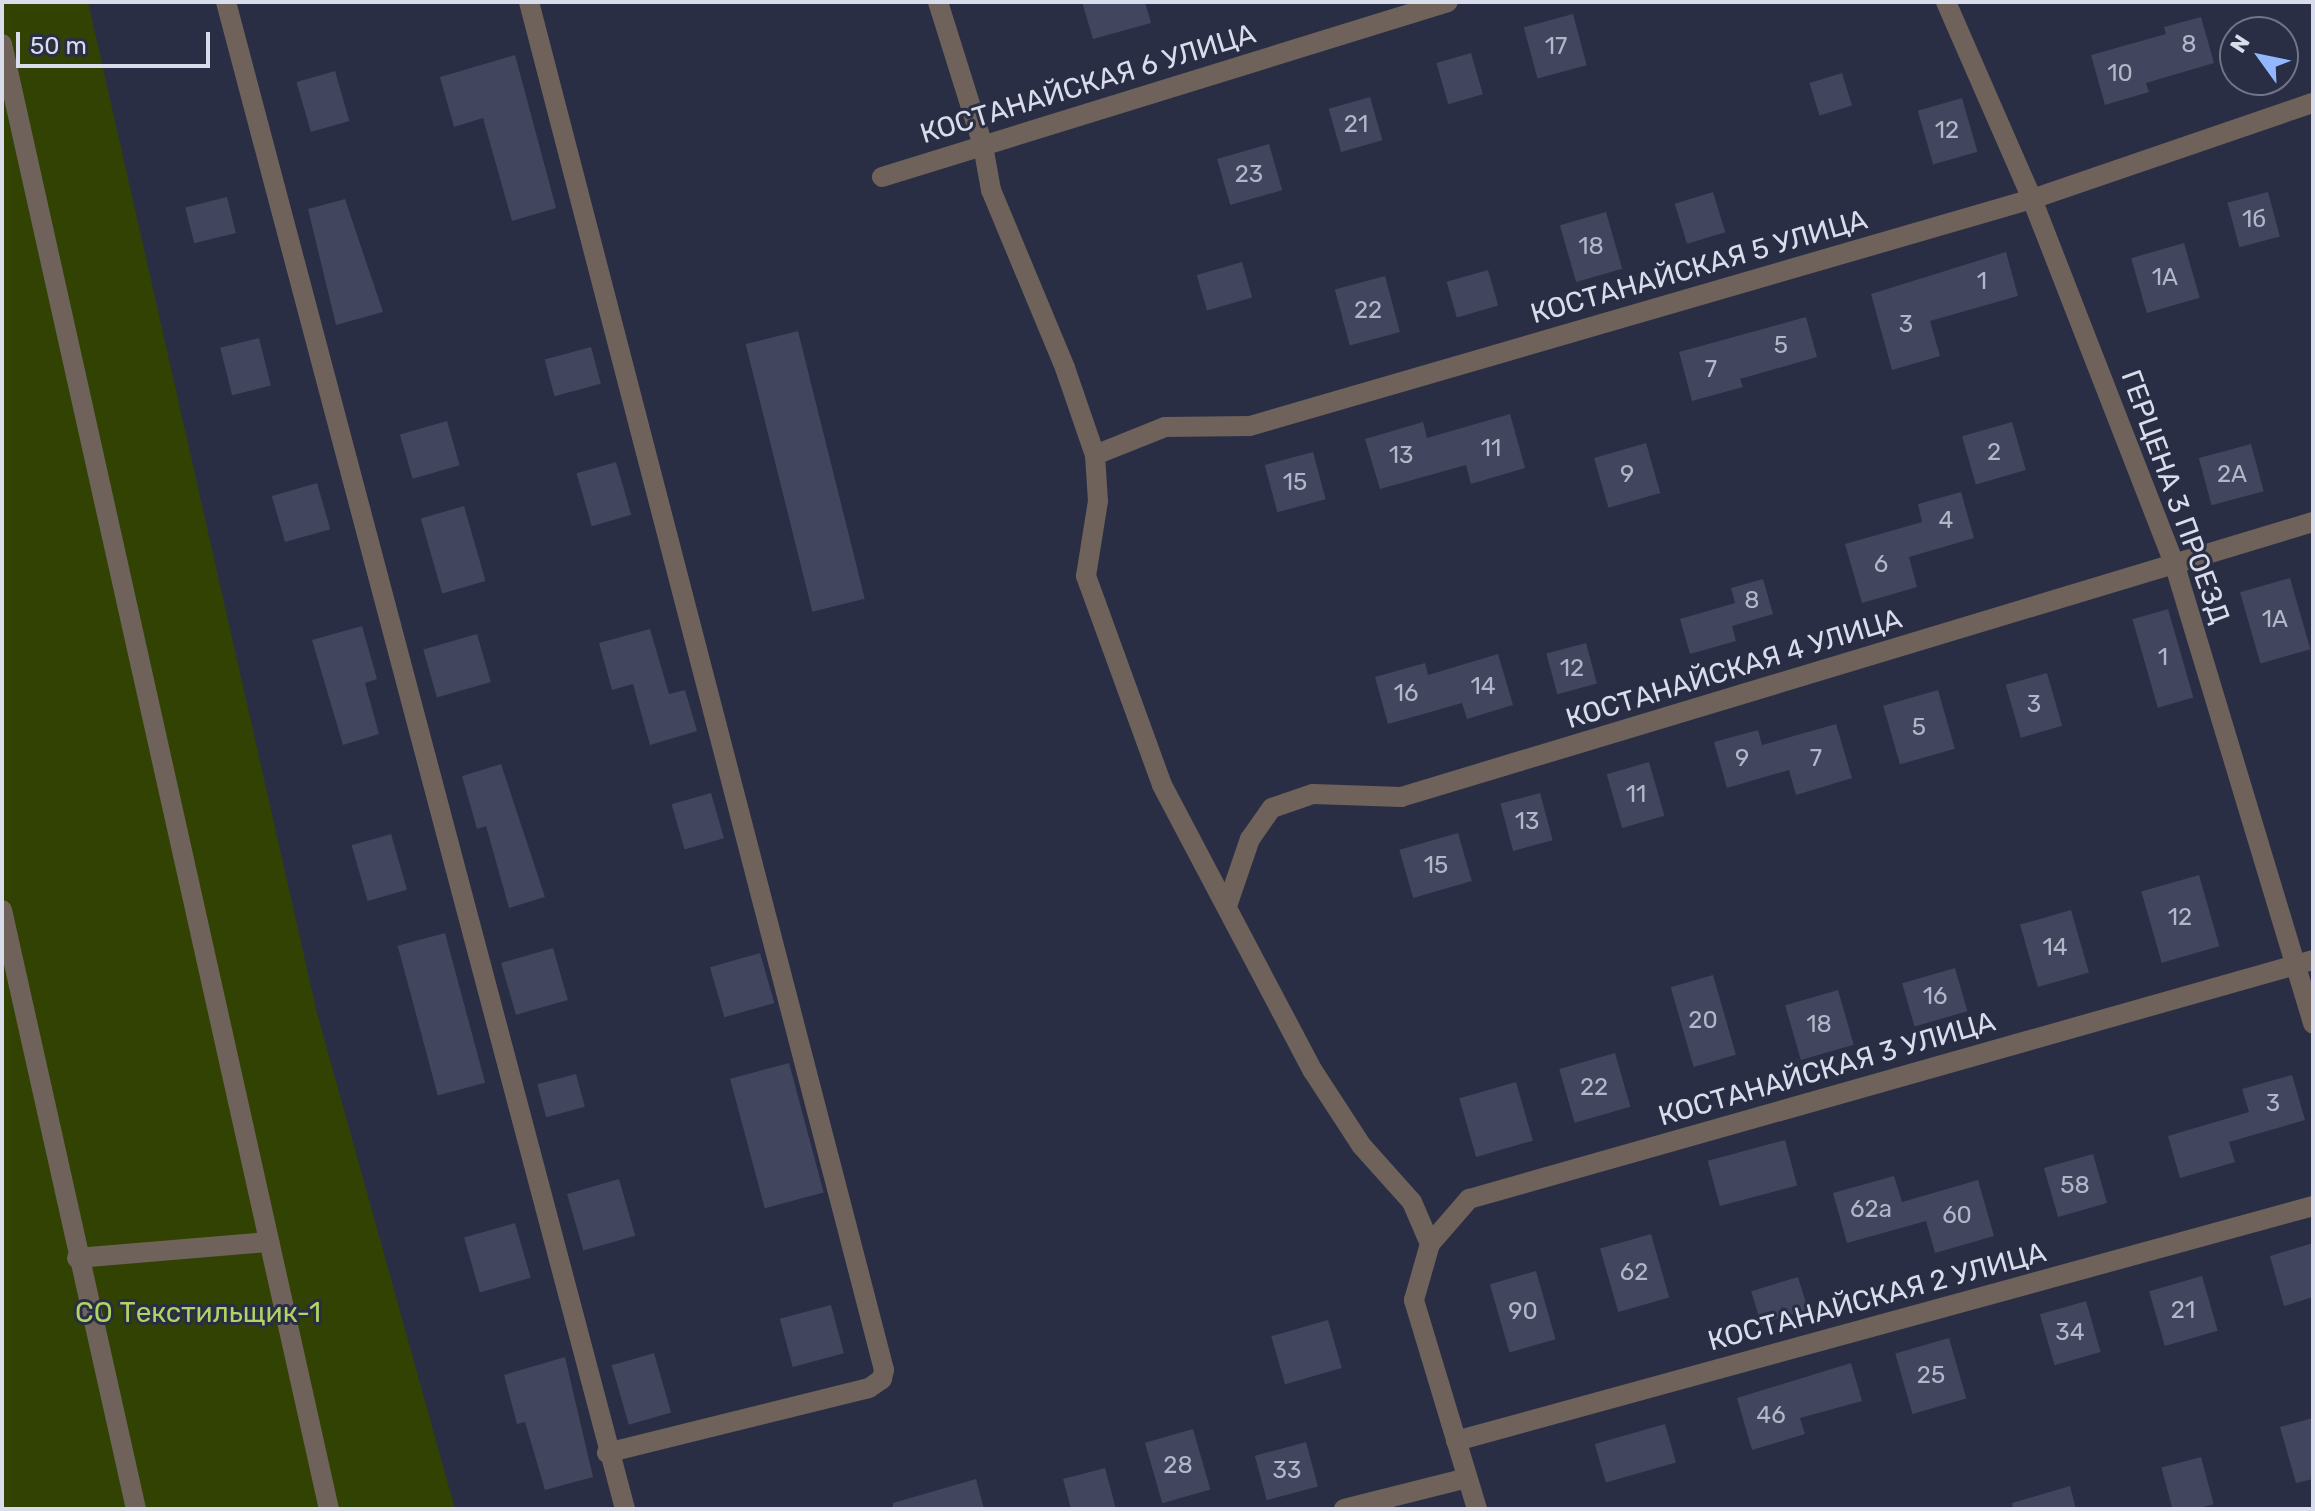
<!DOCTYPE html>
<html>
<head>
<meta charset="utf-8">
<style>
  body { margin:0 }
  #map { position:relative; width:2315px; height:1511px; overflow:hidden; background:#2a2e44; font-family:Rubik,sans-serif }
  div>[style] { position:absolute }
  .green>* { inset:0; background:#324203 }
  .building>* { inset:0; background:#41455d; transform-origin:0 0 }
  .minor>* { height:20px; margin:-10px; padding:0 10px; transform-origin:10px; border-radius:10px; background:#6e625b }
  span { translate:-50% -50%; white-space:nowrap; text-align:center; line-height:1.15; -webkit-text-stroke:6px #2a2e44; paint-order:stroke }
  .number-label { font-size:24px; color:#b3b6c8 }
  .number-label span { -webkit-text-stroke-width:0 }
  .street-label { font-size:28px; color:#d9dceb }
  .park-label { font-size:28px; color:#b0d364 }
  .frame { position:absolute; inset:0; border:4px solid #d9dceb; pointer-events:none }
  .north { position:absolute; left:2219px; top:16px; width:80px; height:80px; box-sizing:border-box; background:#2a2e44; border:2px solid #707487; border-radius:50%; rotate:303deg; font-size:22px; font-weight:700; line-height:32px; text-align:center; color:#d9dceb }
  .north::after { content:''; display:block; margin:auto; width:28px; height:36px; background:#93b7fd; clip-path:polygon(50% 0,100% 100%,50% 72%,0 100%) }
  .scale { position:absolute; left:16px; top:32px; width:194px; height:36px; box-sizing:border-box; border:4px solid #d9dceb; border-top:0; padding-left:10px; font-size:24px; line-height:28px; white-space:nowrap; color:#d9dceb; -webkit-text-stroke:6px #2a2e44; paint-order:stroke }
</style>
</head>
<body>
<div id="map">
  <div class="green">
    <i style="clip-path:polygon(2px 2px,88px 2px,317px 1013px,455px 1509px,2px 1509px)"></i>
  </div>
  <div class="building">
    <i style="clip-path:polygon(1082px 2px,1145px 2px,1151px 23px,1093px 39px)"></i>
    <i style="left:1573px;top:14px;width:53px;height:51px;rotate:75deg"></i>
    <i style="clip-path:polygon(2201px 17px,2214px 63px,2146px 83px,2149px 92px,2105px 105px,2091px 55px,2166px 34px,2164px 27px)"></i>
    <i style="left:1471px;top:53px;width:43px;height:36px;rotate:74deg"></i>
    <i style="clip-path:polygon(515px 55px,556px 208px,512px 221px,483px 118px,454px 127px,440px 77px)"></i>
    <i style="left:335px;top:71px;width:52px;height:40px;rotate:74deg"></i>
    <i style="left:1842px;top:73px;width:34px;height:34px;rotate:73deg"></i>
    <i style="left:1370px;top:97px;width:45px;height:43px;rotate:74deg"></i>
    <i style="left:1962px;top:98px;width:56px;height:46px;rotate:74deg"></i>
    <i style="left:1269px;top:144px;width:48px;height:54px;rotate:74deg"></i>
    <i style="left:1713px;top:192px;width:42px;height:40px;rotate:73deg"></i>
    <i style="left:2268px;top:192px;width:46px;height:42px;rotate:75deg"></i>
    <i style="left:227px;top:197px;width:37px;height:43px;rotate:76deg"></i>
    <i style="clip-path:polygon(345px 199px,383px 312px,336px 325px,308px 209px)"></i>
    <i style="left:1606px;top:212px;width:59px;height:48px;rotate:74deg"></i>
    <i style="left:2184px;top:243px;width:57px;height:55px;rotate:74deg"></i>
    <i style="clip-path:polygon(2006px 252px,2018px 296px,1930px 321px,1940px 356px,1892px 370px,1871px 294px)"></i>
    <i style="left:1242px;top:262px;width:37px;height:47px;rotate:74deg"></i>
    <i style="left:1488px;top:270px;width:37px;height:43px;rotate:74deg"></i>
    <i style="left:1385px;top:276px;width:58px;height:52px;rotate:75deg"></i>
    <i style="clip-path:polygon(1806px 317px,1817px 357px,1740px 379px,1743px 387px,1692px 401px,1679px 352px)"></i>
    <i style="left:798px;top:331px;width:276px;height:54px;rotate:76deg"></i>
    <i style="left:259px;top:338px;width:49px;height:40px;rotate:76deg"></i>
    <i style="left:591px;top:347px;width:38px;height:48px;rotate:75deg"></i>
    <i style="clip-path:polygon(1510px 414px,1525px 468px,1471px 484px,1466px 465px,1380px 489px,1365px 439px,1423px 422px,1427px 438px)"></i>
    <i style="left:447px;top:421px;width:46px;height:49px;rotate:74deg"></i>
    <i style="left:2012px;top:422px;width:50px;height:52px;rotate:74deg"></i>
    <i style="left:1646px;top:443px;width:52px;height:54px;rotate:74deg"></i>
    <i style="left:2251px;top:444px;width:49px;height:54px;rotate:75deg"></i>
    <i style="left:1313px;top:452px;width:49px;height:50px;rotate:75deg"></i>
    <i style="left:616px;top:462px;width:55px;height:41px;rotate:74deg"></i>
    <i style="left:317px;top:483px;width:48px;height:47px;rotate:74deg"></i>
    <i style="clip-path:polygon(1961px 492px,1974px 538px,1909px 557px,1917px 587px,1862px 603px,1845px 544px,1922px 522px,1918px 504px)"></i>
    <i style="left:464px;top:506px;width:78px;height:45px;rotate:74deg"></i>
    <i style="left:2290px;top:578px;width:74px;height:52px;rotate:74deg"></i>
    <i style="clip-path:polygon(1763px 579px,1773px 614px,1732px 626px,1736px 641px,1690px 654px,1680px 619px,1735px 603px,1731px 588px)"></i>
    <i style="left:2168px;top:609px;width:92px;height:37px;rotate:74deg"></i>
    <i style="clip-path:polygon(362px 626px,377px 679px,365px 683px,379px 734px,343px 745px,312px 640px)"></i>
    <i style="clip-path:polygon(650px 629px,669px 694px,685px 690px,697px 731px,650px 745px,633px 684px,612px 690px,599px 643px)"></i>
    <i style="left:477px;top:634px;width:50px;height:56px;rotate:74deg"></i>
    <i style="left:1586px;top:643px;width:42px;height:41px;rotate:75deg"></i>
    <i style="clip-path:polygon(1498px 654px,1513px 705px,1467px 719px,1462px 703px,1388px 724px,1375px 677px,1425px 663px,1428px 675px)"></i>
    <i style="left:2047px;top:673px;width:55px;height:43px;rotate:74deg"></i>
    <i style="left:1938px;top:690px;width:61px;height:57px;rotate:74deg"></i>
    <i style="clip-path:polygon(1836px 724px,1852px 778px,1796px 795px,1789px 770px,1727px 788px,1714px 742px,1758px 730px,1762px 745px)"></i>
    <i style="left:1649px;top:762px;width:56px;height:44px;rotate:74deg"></i>
    <i style="clip-path:polygon(501px 764px,545px 897px,509px 908px,486px 826px,477px 829px,462px 776px)"></i>
    <i style="left:711px;top:793px;width:47px;height:41px;rotate:74deg"></i>
    <i style="left:1540px;top:793px;width:49px;height:41px;rotate:75deg"></i>
    <i style="left:1458px;top:833px;width:50px;height:61px;rotate:74deg"></i>
    <i style="left:391px;top:834px;width:58px;height:41px;rotate:74deg"></i>
    <i style="left:2199px;top:875px;width:74px;height:60px;rotate:74deg"></i>
    <i style="left:2071px;top:910px;width:65px;height:53px;rotate:74deg"></i>
    <i style="left:445px;top:933px;width:155px;height:49px;rotate:75deg"></i>
    <i style="left:553px;top:948px;width:54px;height:54px;rotate:74deg"></i>
    <i style="left:760px;top:953px;width:52px;height:52px;rotate:74deg"></i>
    <i style="left:1955px;top:968px;width:45px;height:55px;rotate:74deg"></i>
    <i style="left:1713px;top:975px;width:83px;height:44px;rotate:74deg"></i>
    <i style="left:1838px;top:990px;width:57px;height:55px;rotate:74deg"></i>
    <i style="left:1615px;top:1053px;width:56px;height:58px;rotate:74deg"></i>
    <i style="left:789px;top:1063px;width:134px;height:61px;rotate:75deg"></i>
    <i style="left:576px;top:1074px;width:34px;height:40px;rotate:75deg"></i>
    <i style="clip-path:polygon(2292px 1075px,2305px 1120px,2229px 1142px,2235px 1162px,2180px 1178px,2168px 1136px,2249px 1112px,2242px 1089px)"></i>
    <i style="left:1516px;top:1082px;width:61px;height:59px;rotate:74deg"></i>
    <i style="left:1785px;top:1140px;width:47px;height:80px;rotate:75deg"></i>
    <i style="left:2093px;top:1154px;width:51px;height:51px;rotate:74deg"></i>
    <i style="clip-path:polygon(1894px 1176px,1902px 1202px,1978px 1180px,1994px 1236px,1935px 1253px,1926px 1221px,1847px 1243px,1833px 1193px)"></i>
    <i style="left:619px;top:1179px;width:59px;height:54px;rotate:74deg"></i>
    <i style="left:515px;top:1223px;width:57px;height:53px;rotate:74deg"></i>
    <i style="left:1651px;top:1234px;width:66px;height:53px;rotate:74deg"></i>
    <i style="clip-path:polygon(2313px 1243px,2313px 1297px,2284px 1306px,2270px 1256px)"></i>
    <i style="left:1536px;top:1271px;width:71px;height:48px;rotate:74deg"></i>
    <i style="left:2202px;top:1276px;width:57px;height:55px;rotate:74deg"></i>
    <i style="left:1798px;top:1277px;width:34px;height:49px;rotate:73deg"></i>
    <i style="left:2086px;top:1301px;width:53px;height:48px;rotate:74deg"></i>
    <i style="left:831px;top:1305px;width:50px;height:53px;rotate:75deg"></i>
    <i style="left:1328px;top:1320px;width:50px;height:59px;rotate:74deg"></i>
    <i style="left:1949px;top:1338px;width:63px;height:56px;rotate:74deg"></i>
    <i style="left:654px;top:1353px;width:62px;height:44px;rotate:74deg"></i>
    <i style="clip-path:polygon(565px 1357px,593px 1477px,545px 1490px,525px 1422px,517px 1424px,504px 1375px)"></i>
    <i style="clip-path:polygon(1851px 1363px,1862px 1401px,1800px 1418px,1805px 1434px,1752px 1450px,1737px 1398px)"></i>
    <i style="clip-path:polygon(2313px 1418px,2313px 1479px,2296px 1483px,2280px 1427px)"></i>
    <i style="left:1665px;top:1424px;width:40px;height:73px;rotate:74deg"></i>
    <i style="left:1193px;top:1429px;width:63px;height:50px;rotate:74deg"></i>
    <i style="left:1306px;top:1442px;width:46px;height:53px;rotate:75deg"></i>
    <i style="left:2201px;top:1457px;width:49px;height:41px;rotate:75deg"></i>
    <i style="clip-path:polygon(1105px 1468px,1116px 1509px,1071px 1509px,1063px 1479px)"></i>
    <i style="clip-path:polygon(976px 1479px,984px 1509px,893px 1509px,893px 1503px)"></i>
    <i style="clip-path:polygon(2070px 1486px,2076px 1509px,2013px 1509px,2012px 1503px)"></i>
  </div>
  <div class="minor">
    <i style="left:226px;top:2px;width:1559px;rotate:75.17deg"></i>
    <i style="left:529px;top:2px;width:1413px;rotate:75.45deg"></i>
    <i style="left:884px;top:1370px;width:9px;rotate:103deg"></i>
    <i style="left:882px;top:1379px;width:16px;rotate:145deg"></i>
    <i style="left:869px;top:1388px;width:270px;rotate:166.1deg"></i>
    <i style="left:938px;top:2px;width:151px;rotate:72.6deg"></i>
    <i style="left:983px;top:146px;width:45px;rotate:79.7deg"></i>
    <i style="left:991px;top:190px;width:193px;rotate:67.4deg"></i>
    <i style="left:1065px;top:368px;width:92px;rotate:71deg"></i>
    <i style="left:1095px;top:455px;width:46px;rotate:86.3deg"></i>
    <i style="left:1098px;top:501px;width:76px;rotate:99.1deg"></i>
    <i style="left:1086px;top:576px;width:222px;rotate:70deg"></i>
    <i style="left:1162px;top:785px;width:323px;rotate:62.2deg"></i>
    <i style="left:1313px;top:1071px;width:88px;rotate:57deg"></i>
    <i style="left:1361px;top:1145px;width:76px;rotate:48.2deg"></i>
    <i style="left:1412px;top:1202px;width:46px;rotate:66.8deg"></i>
    <i style="left:1946px;top:2px;width:215px;rotate:66.4deg"></i>
    <i style="left:2032px;top:199px;width:394px;rotate:68.7deg"></i>
    <i style="left:2175px;top:566px;width:478px;rotate:73.2deg"></i>
    <i style="left:2px;top:44px;width:1501px;rotate:77.42deg"></i>
    <i style="left:882px;top:177px;width:592px;rotate:-17.18deg"></i>
    <i style="left:1095px;top:455px;width:75px;rotate:-21.8deg"></i>
    <i style="left:1165px;top:427px;width:85px;rotate:-0.7deg"></i>
    <i style="left:1250px;top:426px;width:814px;rotate:-16.19deg"></i>
    <i style="left:2032px;top:199px;width:297px;rotate:-18.9deg"></i>
    <i style="left:1227px;top:906px;width:71px;rotate:-71.1deg"></i>
    <i style="left:1250px;top:839px;width:38px;rotate:-55deg"></i>
    <i style="left:1272px;top:808px;width:43px;rotate:-18.9deg"></i>
    <i style="left:1313px;top:794px;width:88px;rotate:2deg"></i>
    <i style="left:1401px;top:797px;width:953px;rotate:-16.78deg"></i>
    <i style="left:2px;top:910px;width:614px;rotate:77.39deg"></i>
    <i style="left:77px;top:1258px;width:193px;rotate:-4.8deg"></i>
    <i style="left:1456px;top:1441px;width:889px;rotate:-15.33deg"></i>
    <i style="left:1344px;top:1509px;width:127px;rotate:-14.1deg"></i>
    <i style="left:1477px;top:1509px;width:218px;rotate:-106.8deg"></i>
    <i style="left:1414px;top:1300px;width:58px;rotate:-74.1deg"></i>
    <i style="left:1430px;top:1244px;width:60px;rotate:-49.1deg"></i>
    <i style="left:1469px;top:1199px;width:877px;rotate:-15.81deg"></i>
  </div>
  <div class="number-label">
    <span style="left:2189px;top:45px">8</span>
    <span style="left:1556px;top:47px">17</span>
    <span style="left:2120px;top:74px">10</span>
    <span style="left:1356px;top:125px">21</span>
    <span style="left:1947px;top:131px">12</span>
    <span style="left:1249px;top:175px">23</span>
    <span style="left:2254px;top:220px">1б</span>
    <span style="left:1591px;top:247px">18</span>
    <span style="left:2165px;top:278px">1А</span>
    <span style="left:1982px;top:282px">1</span>
    <span style="left:1368px;top:311px">22</span>
    <span style="left:1906px;top:325px">3</span>
    <span style="left:1781px;top:346px">5</span>
    <span style="left:1711px;top:370px">7</span>
    <span style="left:1491px;top:449px">11</span>
    <span style="left:1994px;top:453px">2</span>
    <span style="left:1401px;top:456px">13</span>
    <span style="left:1627px;top:475px">9</span>
    <span style="left:2232px;top:475px">2А</span>
    <span style="left:1295px;top:483px">15</span>
    <span style="left:1946px;top:521px">4</span>
    <span style="left:1881px;top:565px">6</span>
    <span style="left:1752px;top:601px">8</span>
    <span style="left:2275px;top:620px">1А</span>
    <span style="left:2163px;top:658px">1</span>
    <span style="left:1572px;top:669px">12</span>
    <span style="left:1483px;top:687px">14</span>
    <span style="left:1406px;top:694px">16</span>
    <span style="left:2034px;top:705px">3</span>
    <span style="left:1919px;top:728px">5</span>
    <span style="left:1742px;top:759px">9</span>
    <span style="left:1816px;top:759px">7</span>
    <span style="left:1636px;top:795px">11</span>
    <span style="left:1527px;top:822px">13</span>
    <span style="left:1436px;top:866px">15</span>
    <span style="left:2180px;top:918px">12</span>
    <span style="left:2055px;top:948px">14</span>
    <span style="left:1935px;top:997px">16</span>
    <span style="left:1703px;top:1021px">20</span>
    <span style="left:1819px;top:1025px">18</span>
    <span style="left:1594px;top:1088px">22</span>
    <span style="left:2273px;top:1104px">3</span>
    <span style="left:2075px;top:1186px">58</span>
    <span style="left:1871px;top:1210px">62а</span>
    <span style="left:1957px;top:1216px">60</span>
    <span style="left:1634px;top:1273px">62</span>
    <span style="left:2183px;top:1311px">21</span>
    <span style="left:1523px;top:1312px">90</span>
    <span style="left:2070px;top:1333px">34</span>
    <span style="left:1931px;top:1376px">25</span>
    <span style="left:1771px;top:1416px">46</span>
    <span style="left:1178px;top:1466px">28</span>
    <span style="left:1287px;top:1471px">33</span>
  </div>
  <div class="street-label">
    <span style="left:1088px;top:84px;rotate:-17deg">КОСТАНАЙСКАЯ 6 УЛИЦА</span>
    <span style="left:1699px;top:267px;rotate:-16deg">КОСТАНАЙСКАЯ 5 УЛИЦА</span>
    <span style="left:2175px;top:497px;rotate:70deg">ГЕРЦЕНА 3 ПРОЕЗД</span>
    <span style="left:1734px;top:669px;rotate:-17deg">КОСТАНАЙСКАЯ 4 УЛИЦА</span>
    <span style="left:1827px;top:1069px;rotate:-16deg">КОСТАНАЙСКАЯ 3 УЛИЦА</span>
    <span style="left:1877px;top:1297px;rotate:-15deg">КОСТАНАЙСКАЯ 2 УЛИЦА</span>
  </div>
  <div class="park-label">
    <span style="left:198px;top:1313px">СО Текстильщик-1</span>
  </div>
  <div class="frame"></div>
  <div class="north">N</div>
  <div class="scale">50 m</div>
</div>
</body>
</html>
